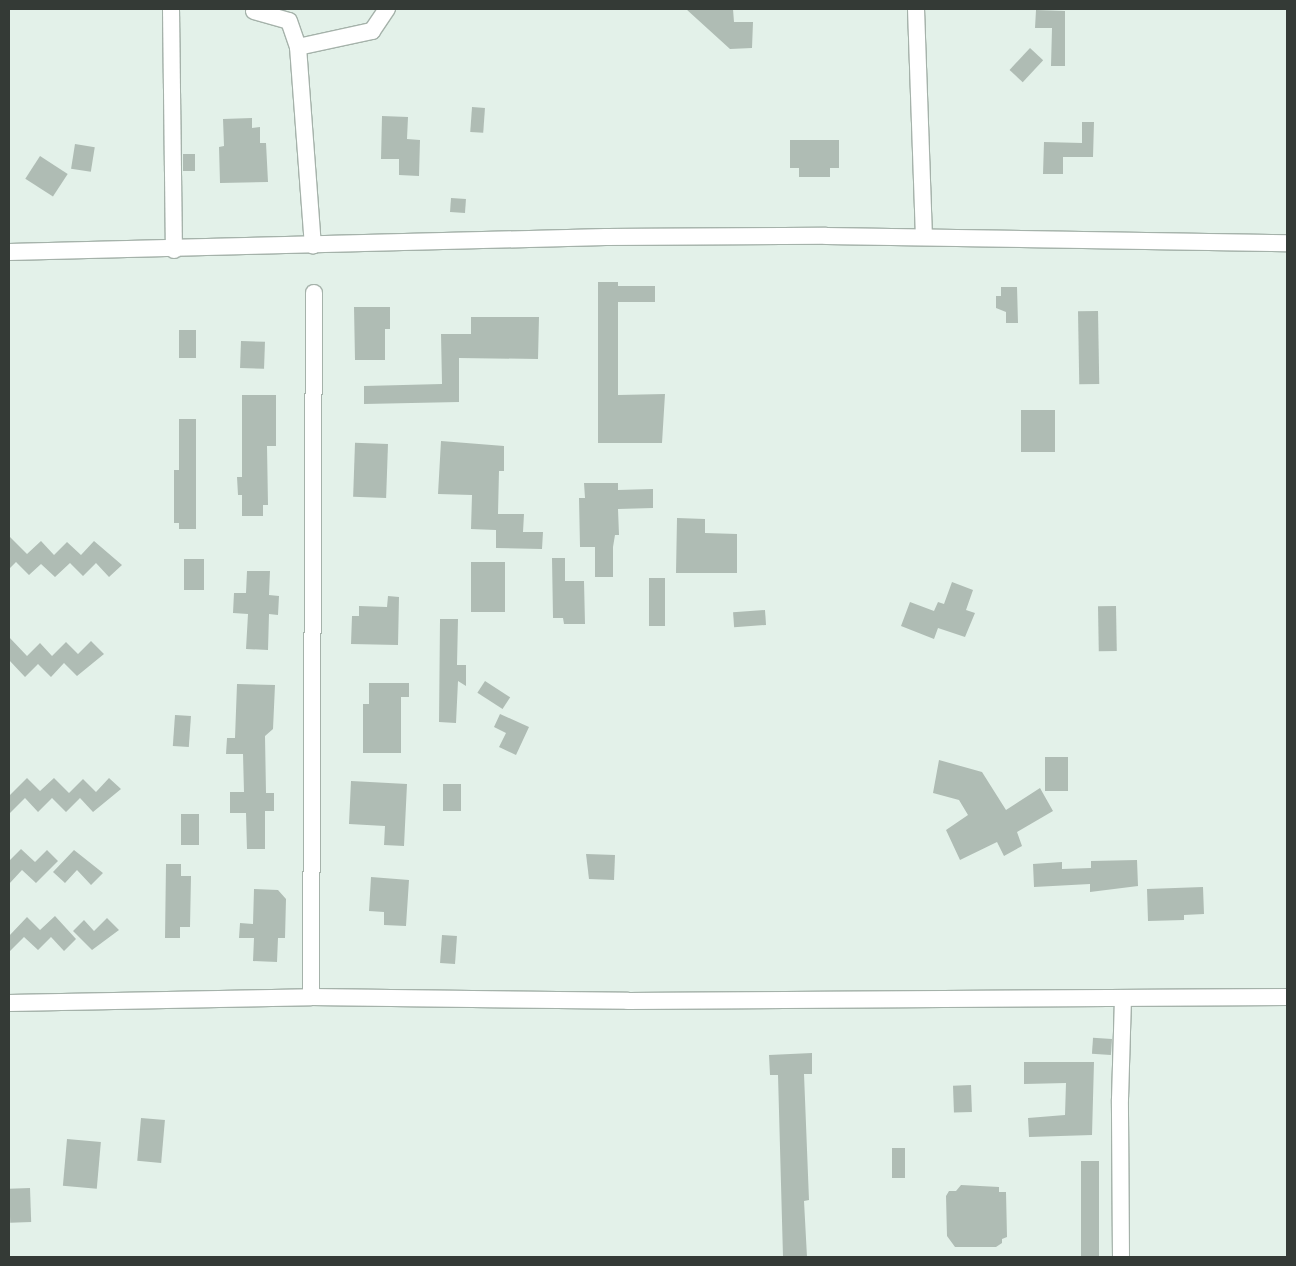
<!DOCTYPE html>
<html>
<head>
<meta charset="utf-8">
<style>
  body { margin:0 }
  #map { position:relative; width:1296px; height:1266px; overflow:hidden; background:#e3f1e9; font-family:"DM Sans",sans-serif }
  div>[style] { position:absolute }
  .building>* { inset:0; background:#afbcb4; transform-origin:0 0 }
  .roads { filter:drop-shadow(1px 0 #a5b2aa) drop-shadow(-1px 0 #a5b2aa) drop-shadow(0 1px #a5b2aa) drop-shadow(0 -1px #a5b2aa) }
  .minor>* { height:16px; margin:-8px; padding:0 8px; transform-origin:8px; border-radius:8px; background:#fff }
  span { translate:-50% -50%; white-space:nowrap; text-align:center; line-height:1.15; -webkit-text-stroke:5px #e3f1e9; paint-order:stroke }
  .frame { position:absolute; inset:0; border:10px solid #343a36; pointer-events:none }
</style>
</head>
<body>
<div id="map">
  <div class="building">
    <i style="clip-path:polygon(686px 9px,733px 9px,734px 22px,753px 22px,752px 48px,730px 49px)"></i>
    <i style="clip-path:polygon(1036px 10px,1065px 11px,1065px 66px,1051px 66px,1052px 28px,1035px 28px)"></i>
    <i style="left:1030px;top:48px;width:18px;height:30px;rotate:43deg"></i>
    <i style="left:472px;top:107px;width:13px;height:25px;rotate:4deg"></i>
    <i style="clip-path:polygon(382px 116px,408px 117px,407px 139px,420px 140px,419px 176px,399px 175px,399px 159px,381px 159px)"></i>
    <i style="clip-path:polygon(252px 118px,252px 128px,260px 127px,260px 143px,266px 143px,268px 182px,220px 183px,219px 147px,224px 146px,223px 119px)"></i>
    <i style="clip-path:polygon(1082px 122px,1094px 122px,1093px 157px,1063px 157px,1063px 174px,1043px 174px,1044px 142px,1082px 143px)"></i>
    <i style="clip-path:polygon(790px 140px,839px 140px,839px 168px,830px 168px,830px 177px,799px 177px,799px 168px,790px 168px)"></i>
    <i style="left:75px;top:144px;width:20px;height:25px;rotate:9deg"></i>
    <i style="left:183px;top:154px;width:12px;height:17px"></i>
    <i style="left:40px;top:156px;width:33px;height:27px;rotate:33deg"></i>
    <i style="left:451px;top:198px;width:15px;height:14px;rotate:4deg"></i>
    <i style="clip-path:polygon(598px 282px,618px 282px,618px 286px,655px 286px,655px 302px,618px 302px,618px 395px,665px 394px,662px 443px,598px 443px)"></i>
    <i style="clip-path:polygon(1001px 287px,1017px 287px,1018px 323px,1006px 323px,1006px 312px,996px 308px,996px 296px,1001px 296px)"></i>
    <i style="clip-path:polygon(354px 307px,390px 307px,390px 329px,385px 329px,385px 360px,355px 360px)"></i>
    <i style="left:1098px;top:311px;width:73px;height:20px;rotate:89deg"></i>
    <i style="clip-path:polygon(471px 317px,539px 317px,538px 359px,459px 358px,459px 402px,364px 404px,364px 386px,442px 384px,441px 334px,471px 334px)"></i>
    <i style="left:179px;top:330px;width:17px;height:28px"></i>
    <i style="left:241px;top:341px;width:24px;height:27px;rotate:2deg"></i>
    <i style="clip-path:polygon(242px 395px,276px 395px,276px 446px,267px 446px,268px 505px,263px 505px,263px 516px,242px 516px,242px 495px,238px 495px,237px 477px,242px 477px)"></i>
    <i style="left:1021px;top:410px;width:34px;height:42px"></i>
    <i style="clip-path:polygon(179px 419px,196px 419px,196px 529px,179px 529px,179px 523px,174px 523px,174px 470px,179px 470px)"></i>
    <i style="clip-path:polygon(441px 441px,504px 446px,504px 471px,499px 471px,498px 514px,524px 514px,523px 532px,543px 532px,542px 549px,496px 548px,496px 530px,471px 529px,472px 495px,438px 494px)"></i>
    <i style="left:388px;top:444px;width:54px;height:33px;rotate:92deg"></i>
    <i style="clip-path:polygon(584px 483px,618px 483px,618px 490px,653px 489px,653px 508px,618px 509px,619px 535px,615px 535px,613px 547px,613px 577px,595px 577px,595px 547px,580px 547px,579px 498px,585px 498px)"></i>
    <i style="clip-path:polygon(677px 518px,705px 519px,705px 533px,737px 534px,737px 573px,676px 573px)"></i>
    <i style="clip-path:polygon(9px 536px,27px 554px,41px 541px,54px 555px,67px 542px,81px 555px,94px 541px,122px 565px,109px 577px,96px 563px,83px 576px,70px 563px,55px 577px,41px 564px,29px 575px,16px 562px,9px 569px)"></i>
    <i style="clip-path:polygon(552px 558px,565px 558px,565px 581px,584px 581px,585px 624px,564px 624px,563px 618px,553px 618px)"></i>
    <i style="left:184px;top:559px;width:20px;height:31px"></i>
    <i style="left:471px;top:562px;width:34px;height:50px"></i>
    <i style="clip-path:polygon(247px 571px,270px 571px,269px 595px,279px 596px,278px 615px,269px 614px,268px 650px,246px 649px,248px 614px,233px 613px,234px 593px,246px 593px)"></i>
    <i style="left:649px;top:578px;width:16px;height:48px"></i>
    <i style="clip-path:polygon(952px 582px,973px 590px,966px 610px,975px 613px,965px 637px,938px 628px,934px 639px,901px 626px,910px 602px,934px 611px,938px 602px,944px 604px)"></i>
    <i style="clip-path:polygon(388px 596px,399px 597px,398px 645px,351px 644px,352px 616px,359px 616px,359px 606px,387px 607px)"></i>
    <i style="left:1116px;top:606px;width:45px;height:18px;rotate:89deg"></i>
    <i style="left:765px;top:610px;width:15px;height:32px;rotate:86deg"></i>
    <i style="clip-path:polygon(440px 619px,458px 619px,457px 665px,466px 665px,466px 686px,458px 681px,456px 723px,439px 722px)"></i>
    <i style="clip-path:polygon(9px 637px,27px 656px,40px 643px,52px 656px,66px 642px,78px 654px,91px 641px,104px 654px,77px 676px,64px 663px,51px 677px,38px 664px,25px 677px,9px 660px)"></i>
    <i style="left:485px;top:681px;width:30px;height:14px;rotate:33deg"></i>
    <i style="clip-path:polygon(369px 683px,409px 683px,409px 697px,401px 697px,401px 753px,363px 753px,363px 704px,369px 704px)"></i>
    <i style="clip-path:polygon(237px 684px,275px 685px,273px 729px,265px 736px,266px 793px,274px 793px,274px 811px,265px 811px,265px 849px,247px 849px,246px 813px,230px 813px,230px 792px,244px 792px,243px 754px,226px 754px,227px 738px,235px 738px)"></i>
    <i style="clip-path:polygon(500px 714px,529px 727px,516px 755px,499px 747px,506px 733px,494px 727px)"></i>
    <i style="left:175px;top:715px;width:16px;height:31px;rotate:4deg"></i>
    <i style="left:1045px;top:757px;width:23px;height:34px"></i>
    <i style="clip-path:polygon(939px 760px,982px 772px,1006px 810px,1040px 788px,1053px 811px,1017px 832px,1022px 846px,1004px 856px,997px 842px,960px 860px,946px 830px,968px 815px,959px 800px,933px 793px)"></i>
    <i style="clip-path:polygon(27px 778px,40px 791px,54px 778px,69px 793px,83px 779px,96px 792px,109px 778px,121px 789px,93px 812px,80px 798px,66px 812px,52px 798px,38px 812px,25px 798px,9px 814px,9px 796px)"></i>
    <i style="clip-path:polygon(351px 781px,407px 784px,404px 846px,384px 845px,385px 826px,349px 824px)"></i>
    <i style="left:443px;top:784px;width:18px;height:27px"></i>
    <i style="left:181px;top:814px;width:18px;height:31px"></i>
    <i style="clip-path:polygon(21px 849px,35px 862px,47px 850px,58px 861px,36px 883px,22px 870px,9px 884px,9px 861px)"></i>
    <i style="clip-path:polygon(74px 850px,103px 873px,91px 885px,77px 870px,65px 883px,53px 872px)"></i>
    <i style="clip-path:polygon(586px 854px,615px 855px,614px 880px,589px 879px)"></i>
    <i style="clip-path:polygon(1137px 860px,1138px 886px,1090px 892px,1090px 884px,1034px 887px,1033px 864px,1062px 862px,1062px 869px,1091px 868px,1091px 861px)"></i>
    <i style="clip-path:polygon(166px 864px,181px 864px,181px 876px,191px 876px,190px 927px,180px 927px,180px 938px,165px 938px)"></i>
    <i style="clip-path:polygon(371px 877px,409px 880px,406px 926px,384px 925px,384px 912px,369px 911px)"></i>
    <i style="clip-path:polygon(1203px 887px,1204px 914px,1184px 915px,1184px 920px,1148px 921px,1147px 889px)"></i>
    <i style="clip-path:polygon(254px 889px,278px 890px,286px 899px,285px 938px,278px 938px,277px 962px,253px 961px,254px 938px,239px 938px,240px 923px,253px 924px)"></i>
    <i style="clip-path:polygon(55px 916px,76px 939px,64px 951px,51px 937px,38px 950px,24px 937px,9px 952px,9px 936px,27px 917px,40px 930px)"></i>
    <i style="clip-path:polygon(107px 918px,119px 930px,92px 950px,73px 931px,84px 920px,94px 931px)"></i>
    <i style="left:442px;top:935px;width:15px;height:28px;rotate:4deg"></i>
    <i style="left:1112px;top:1039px;width:16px;height:19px;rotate:94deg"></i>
    <i style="clip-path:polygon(812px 1053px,812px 1074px,804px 1074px,809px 1200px,804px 1201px,807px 1257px,783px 1257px,778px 1075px,770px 1075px,769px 1055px)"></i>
    <i style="clip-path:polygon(1024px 1062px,1094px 1062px,1092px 1135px,1029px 1137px,1028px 1118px,1065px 1115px,1066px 1083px,1024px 1084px)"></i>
    <i style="left:971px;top:1085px;width:27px;height:18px;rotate:88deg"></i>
    <i style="left:141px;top:1118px;width:24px;height:43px;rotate:5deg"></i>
    <i style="left:67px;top:1139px;width:34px;height:47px;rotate:5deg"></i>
    <i style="left:892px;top:1148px;width:13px;height:30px"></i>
    <i style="left:1081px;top:1161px;width:18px;height:96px"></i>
    <i style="clip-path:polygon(961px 1185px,999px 1187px,999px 1192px,1006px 1192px,1007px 1237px,1002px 1239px,1002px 1243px,996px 1247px,955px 1247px,947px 1236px,946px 1196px,949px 1191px,956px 1191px)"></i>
    <i style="left:30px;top:1188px;width:34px;height:21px;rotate:88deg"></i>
  </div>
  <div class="roads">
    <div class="minor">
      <i style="left:171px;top:9px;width:241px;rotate:89.3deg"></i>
      <i style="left:916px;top:9px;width:228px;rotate:88deg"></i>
      <i style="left:254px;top:11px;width:36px;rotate:16deg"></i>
      <i style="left:289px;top:21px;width:28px;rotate:71deg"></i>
      <i style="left:298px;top:47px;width:199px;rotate:85.7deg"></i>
      <i style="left:298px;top:47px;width:76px;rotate:-12.2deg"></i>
      <i style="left:372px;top:31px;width:27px;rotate:-56deg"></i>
      <i style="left:9px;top:252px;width:597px;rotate:-1.44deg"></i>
      <i style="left:606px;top:237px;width:220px;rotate:-0.3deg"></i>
      <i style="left:826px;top:236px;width:461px;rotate:0.9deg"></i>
      <i style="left:311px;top:997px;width:704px;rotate:-89.76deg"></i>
      <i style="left:9px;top:1003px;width:302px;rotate:-1.1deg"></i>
      <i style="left:311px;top:997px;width:317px;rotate:0.7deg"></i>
      <i style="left:628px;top:1001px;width:659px;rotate:-0.35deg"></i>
      <i style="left:1121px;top:1257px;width:158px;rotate:-90.4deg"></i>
      <i style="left:1120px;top:1099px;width:101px;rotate:-88.3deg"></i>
    </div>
  </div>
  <div class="frame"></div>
</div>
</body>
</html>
